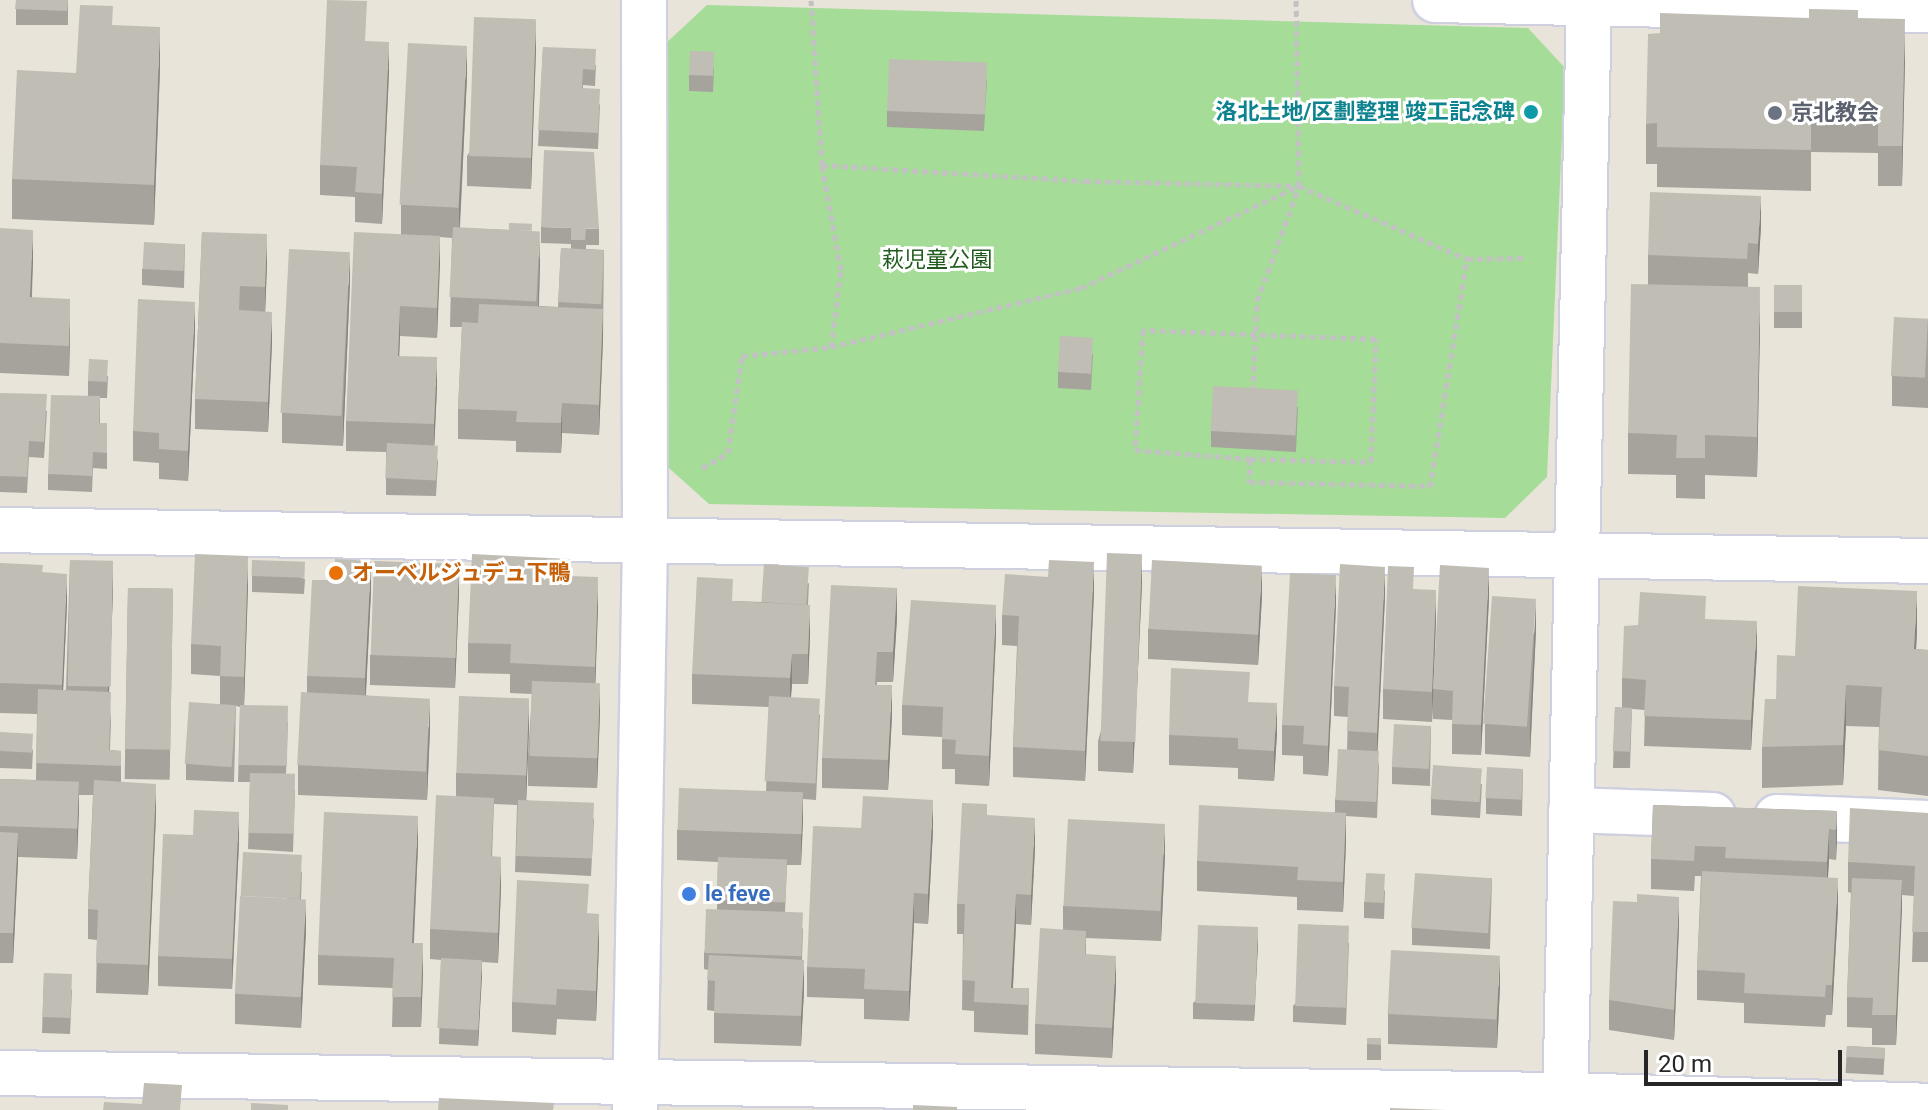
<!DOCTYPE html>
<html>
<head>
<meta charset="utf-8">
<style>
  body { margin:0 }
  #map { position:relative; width:1928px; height:1110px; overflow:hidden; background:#e8e4d9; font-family:Roboto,"Noto Sans JP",sans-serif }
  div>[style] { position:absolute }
  .green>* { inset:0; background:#a5dc98 }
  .path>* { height:5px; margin-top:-2.5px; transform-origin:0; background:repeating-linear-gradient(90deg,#c2c2c2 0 6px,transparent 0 10px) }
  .roads { filter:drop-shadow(2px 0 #cecfdf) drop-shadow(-2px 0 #cecfdf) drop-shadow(0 2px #cecfdf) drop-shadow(0 -2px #cecfdf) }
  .minor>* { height:44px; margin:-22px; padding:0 22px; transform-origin:22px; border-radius:22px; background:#fff }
  .wall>* { inset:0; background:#a5a39c; transform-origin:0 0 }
  .shaded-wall>* { inset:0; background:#86847f }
  .building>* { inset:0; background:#c0bdb5; transform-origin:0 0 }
  .dots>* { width:22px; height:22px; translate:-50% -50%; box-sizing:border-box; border:4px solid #fff; border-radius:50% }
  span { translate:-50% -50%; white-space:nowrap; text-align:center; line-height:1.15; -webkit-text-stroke:6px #fff; paint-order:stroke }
  .culture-label { font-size:22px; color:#0d838f; font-weight:700 }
  .right { translate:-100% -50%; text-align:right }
  .worship-label { font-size:22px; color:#5b616d; font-weight:700 }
  .left { translate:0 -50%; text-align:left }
  .park-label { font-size:22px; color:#215c1e }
  .food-label { font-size:22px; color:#c56008; font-weight:700 }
  .shop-label { font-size:22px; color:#366cbe; font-weight:700 }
  .scale { position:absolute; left:1644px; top:1050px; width:198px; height:36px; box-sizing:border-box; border:4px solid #262626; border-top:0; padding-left:10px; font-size:24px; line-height:28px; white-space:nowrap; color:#262626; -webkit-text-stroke:6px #fff; paint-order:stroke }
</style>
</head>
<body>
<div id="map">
  <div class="green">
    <i style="clip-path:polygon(707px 5px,1528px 28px,1565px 68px,1547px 477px,1505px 518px,709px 504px,660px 460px,664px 45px)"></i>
  </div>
  <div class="path">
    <i style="left:822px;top:165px;width:263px;rotate:3.5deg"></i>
    <i style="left:1085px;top:181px;width:214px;rotate:1.3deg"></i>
    <i style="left:1299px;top:186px;width:186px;rotate:-90.9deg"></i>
    <i style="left:831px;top:347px;width:257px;rotate:-13.3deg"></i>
    <i style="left:1081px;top:288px;width:238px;rotate:-25.1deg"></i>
    <i style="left:1253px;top:391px;width:90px;rotate:-87.5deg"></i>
    <i style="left:1257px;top:301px;width:122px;rotate:-69.9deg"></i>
    <i style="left:1299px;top:186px;width:183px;rotate:23.5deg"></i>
    <i style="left:1467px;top:259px;width:58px;rotate:-1deg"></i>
    <i style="left:1250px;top:459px;width:121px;rotate:1.4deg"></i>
    <i style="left:1371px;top:462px;width:123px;rotate:-87.7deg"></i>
    <i style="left:1376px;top:339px;width:233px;rotate:-177.8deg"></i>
    <i style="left:1143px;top:330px;width:120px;rotate:93.8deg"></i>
    <i style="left:1135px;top:450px;width:115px;rotate:4.5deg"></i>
    <i style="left:1250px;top:459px;width:23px;rotate:92deg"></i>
    <i style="left:1249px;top:482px;width:181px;rotate:1.3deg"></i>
    <i style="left:702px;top:468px;width:30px;rotate:-30deg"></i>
    <i style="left:728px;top:453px;width:98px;rotate:-81.8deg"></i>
    <i style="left:742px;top:356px;width:89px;rotate:-5.8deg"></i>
    <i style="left:831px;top:347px;width:78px;rotate:-82.6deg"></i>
    <i style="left:841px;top:270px;width:107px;rotate:-100.3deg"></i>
    <i style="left:822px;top:165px;width:165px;rotate:-93.8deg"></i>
    <i style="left:1430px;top:487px;width:231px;rotate:-80.8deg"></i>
  </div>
  <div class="roads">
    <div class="minor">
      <i style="left:1435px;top:0;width:493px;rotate:1.2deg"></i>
      <i style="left:0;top:530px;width:1928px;rotate:0.92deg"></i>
      <i style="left:1571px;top:810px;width:142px;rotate:2deg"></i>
      <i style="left:1777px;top:817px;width:151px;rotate:2.3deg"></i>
      <i style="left:0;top:1073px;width:1565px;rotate:0.81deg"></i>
      <i style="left:1565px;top:1095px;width:363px;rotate:1.7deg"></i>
      <i style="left:635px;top:1110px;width:568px;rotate:-88.99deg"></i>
      <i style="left:645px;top:542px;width:542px;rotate:-90.11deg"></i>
      <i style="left:1565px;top:1110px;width:1110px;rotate:-88.76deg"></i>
    </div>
  </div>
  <div class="wall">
    <i style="left:16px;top:0;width:52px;height:25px"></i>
    <i style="clip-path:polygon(1809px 18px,1858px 18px,1905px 60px,1902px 186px,1878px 186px,1878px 153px,1811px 152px,1811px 191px,1657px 187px,1657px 164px,1646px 164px,1646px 124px,1660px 33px)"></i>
    <i style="clip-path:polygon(367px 41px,389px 72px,382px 224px,355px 222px,355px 197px,320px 195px,320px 165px)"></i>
    <i style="clip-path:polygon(543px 47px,596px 65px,595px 86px,583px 85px,583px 88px,600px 105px,598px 149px,538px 146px)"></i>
    <i style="clip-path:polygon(536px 49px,531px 189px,467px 186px,467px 156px)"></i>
    <i style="clip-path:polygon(160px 68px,154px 225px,12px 219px,12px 179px,76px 73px)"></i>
    <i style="clip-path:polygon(714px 68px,713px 92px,689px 91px,689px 75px)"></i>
    <i style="clip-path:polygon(467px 76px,460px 228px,532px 231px,540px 261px,539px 306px,558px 307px,561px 248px,571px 249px,571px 244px,541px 243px,541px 227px,599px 229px,599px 245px,586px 245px,586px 249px,604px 250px,603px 339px,599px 435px,562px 433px,561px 453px,516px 452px,516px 441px,458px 439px,458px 409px,462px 327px,450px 327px,452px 238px,440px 237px,437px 338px,400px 336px,399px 356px,437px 387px,434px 446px,438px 462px,436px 496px,386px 495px,386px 452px,346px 451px,346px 421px,401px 234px,401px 205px)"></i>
    <i style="clip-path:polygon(987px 79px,984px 131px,887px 127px,887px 111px)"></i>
    <i style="clip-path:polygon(1761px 226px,1758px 274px,1748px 273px,1748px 286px,1760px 327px,1757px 477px,1705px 475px,1705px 499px,1676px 498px,1676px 475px,1628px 474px,1628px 433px,1648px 285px,1648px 255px)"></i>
    <i style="clip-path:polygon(0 228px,33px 260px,32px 297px,70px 329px,69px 376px,0 373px)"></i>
    <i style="clip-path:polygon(202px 232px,267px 264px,265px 311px,272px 342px,268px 432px,195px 429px,195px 399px)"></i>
    <i style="clip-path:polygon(185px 244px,184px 288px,142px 285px,142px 269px)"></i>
    <i style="clip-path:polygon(350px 282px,343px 446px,282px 443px,282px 413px)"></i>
    <i style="left:1774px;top:285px;width:28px;height:43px"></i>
    <i style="clip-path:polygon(1928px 319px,1928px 408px,1892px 406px,1892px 376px)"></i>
    <i style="clip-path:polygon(195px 332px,188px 481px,159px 479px,159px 463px,133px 461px,133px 431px)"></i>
    <i style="clip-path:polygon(1093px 354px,1091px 390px,1058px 388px,1058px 372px)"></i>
    <i style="clip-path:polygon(108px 376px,107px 398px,100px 398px,100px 423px,107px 423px,107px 469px,93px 468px,92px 492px,48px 490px,48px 474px,88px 396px,88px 381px)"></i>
    <i style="clip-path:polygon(0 393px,47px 411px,44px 458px,29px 457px,27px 493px,0 492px)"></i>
    <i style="clip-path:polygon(1298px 407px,1296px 452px,1211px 447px,1211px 431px)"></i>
    <i style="clip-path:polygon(70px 560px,113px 591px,109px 692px,111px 722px,110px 750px,121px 751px,121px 782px,156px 814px,148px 995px,96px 993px,97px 940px,88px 939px,88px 909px,93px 795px,79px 795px,77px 859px,18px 857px,13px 963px,0 963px,0 779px,36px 780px,37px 714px,0 713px,0 563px,43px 572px,67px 604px,63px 690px,66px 690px)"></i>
    <i style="clip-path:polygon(252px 560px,305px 579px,304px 594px,252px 592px)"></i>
    <i style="clip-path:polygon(570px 576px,598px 607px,595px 683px,600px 713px,597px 788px,528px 786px,528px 756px,532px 694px,510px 693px,510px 674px,468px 673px,468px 643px)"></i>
    <i style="clip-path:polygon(1048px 577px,1094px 592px,1085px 781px,1013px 777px,1013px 747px,1017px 646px,1002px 645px,1002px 615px)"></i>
    <i style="clip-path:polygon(809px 583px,808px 605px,810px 635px,808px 684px,792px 684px,791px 697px,820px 715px,816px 800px,803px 799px,801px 865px,787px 865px,785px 912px,803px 929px,802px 960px,804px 990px,801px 1046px,714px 1043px,714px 1011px,707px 1010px,708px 970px,704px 969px,704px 953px,717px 910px,718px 862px,677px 860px,677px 830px,766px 792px,769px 707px,692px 704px,692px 674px,733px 601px,762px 602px)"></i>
    <i style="clip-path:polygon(1142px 584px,1133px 773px,1098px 771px,1098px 741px)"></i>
    <i style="clip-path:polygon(248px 586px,244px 705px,288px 722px,286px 774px,295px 790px,293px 852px,248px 849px,250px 782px,238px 782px,240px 707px,236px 706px,234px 782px,186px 780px,186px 764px,220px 704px,220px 676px,191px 674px,191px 644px)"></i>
    <i style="left:128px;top:588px;width:45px;height:191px;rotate:1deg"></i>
    <i style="clip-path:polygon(897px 588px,897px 618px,893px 682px,877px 682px,877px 685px,892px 715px,888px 790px,822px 788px,822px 758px)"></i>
    <i style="clip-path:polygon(1414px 589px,1436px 620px,1432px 722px,1383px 719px,1383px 689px)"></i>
    <i style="clip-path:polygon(371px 591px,366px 695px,430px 728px,427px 800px,298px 795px,298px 765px,307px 692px,307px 676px)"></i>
    <i style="clip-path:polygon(459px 594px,455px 688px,370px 685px,370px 655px)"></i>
    <i style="clip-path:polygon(1262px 596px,1258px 665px,1148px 659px,1148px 629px)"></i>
    <i style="clip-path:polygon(1385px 597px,1377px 751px,1379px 767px,1377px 818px,1346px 816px,1346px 843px,1343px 912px,1297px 910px,1297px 897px,1197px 891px,1197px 861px,1335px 812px,1335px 800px,1347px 750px,1348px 717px,1334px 716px,1334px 686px)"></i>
    <i style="clip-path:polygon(1489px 598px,1481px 755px,1452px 754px,1452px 720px,1433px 719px,1433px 689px)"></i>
    <i style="clip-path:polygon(1336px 605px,1328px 776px,1303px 774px,1303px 756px,1282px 755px,1282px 725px)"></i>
    <i style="clip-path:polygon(1706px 619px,1757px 651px,1751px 750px,1644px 746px,1645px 710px,1632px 709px,1630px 768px,1613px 768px,1615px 707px,1622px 708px,1622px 678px,1638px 625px)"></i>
    <i style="clip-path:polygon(1536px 629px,1530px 757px,1485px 754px,1485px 724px)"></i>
    <i style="clip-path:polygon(1917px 631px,1916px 649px,1928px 650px,1928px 796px,1878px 790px,1879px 727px,1846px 726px,1843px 785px,1762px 788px,1762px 747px,1776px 699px,1795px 656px)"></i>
    <i style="clip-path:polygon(996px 635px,989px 786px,955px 784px,955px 769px,942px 769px,942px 737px,902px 735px,902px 705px)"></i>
    <i style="clip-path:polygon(1250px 702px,1277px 733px,1274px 781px,1238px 779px,1238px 768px,1169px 765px,1169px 735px)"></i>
    <i style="clip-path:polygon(1431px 726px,1430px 786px,1392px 784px,1392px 767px)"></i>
    <i style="clip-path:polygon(529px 728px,526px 800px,594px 819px,591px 876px,515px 872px,517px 805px,494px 804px,492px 857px,501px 887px,498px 963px,482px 962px,478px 1046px,439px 1044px,441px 960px,430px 959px,430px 929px,456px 796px,456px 773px)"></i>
    <i style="clip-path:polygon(0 732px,33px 750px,32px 769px,0 768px)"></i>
    <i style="clip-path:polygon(1523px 769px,1522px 816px,1486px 814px,1486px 798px)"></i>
    <i style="clip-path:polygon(1482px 784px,1480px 818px,1431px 815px,1431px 799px)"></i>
    <i style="clip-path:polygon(1653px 805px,1837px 811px,1836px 860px,1829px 859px,1828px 878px,1838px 908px,1832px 1015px,1826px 1015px,1825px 1027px,1744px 1023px,1744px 1003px,1697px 1000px,1697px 970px,1701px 876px,1695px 876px,1694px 891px,1651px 889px,1651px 859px)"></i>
    <i style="clip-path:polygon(1928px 813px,1928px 962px,1912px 962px,1914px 896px,1902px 895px,1896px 1045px,1872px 1045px,1872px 1028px,1847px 1027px,1847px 997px,1851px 893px,1848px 892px,1848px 862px)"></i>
    <i style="clip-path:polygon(987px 815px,1035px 848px,1031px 925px,1016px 924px,1013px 988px,1029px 988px,1028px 1035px,974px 1032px,974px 1011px,962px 1010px,963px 934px,957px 934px,957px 904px)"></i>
    <i style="clip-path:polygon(861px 828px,933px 830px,928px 924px,914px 923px,909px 1021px,864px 1019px,864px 999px,807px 997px,807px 967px)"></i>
    <i style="clip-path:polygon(193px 835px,239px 842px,232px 989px,158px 986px,158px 956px)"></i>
    <i style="clip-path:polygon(418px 846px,414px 943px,423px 973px,421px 1027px,392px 1027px,393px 988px,318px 985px,318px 955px)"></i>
    <i style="clip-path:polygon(1165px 854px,1161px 941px,1086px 938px,1086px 954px,1116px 986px,1112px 1058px,1035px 1054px,1035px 1024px,1063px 930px,1063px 906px)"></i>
    <i style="clip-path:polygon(302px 871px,301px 900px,306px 930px,301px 1028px,235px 1024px,235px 994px)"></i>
    <i style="clip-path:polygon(1492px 878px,1490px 949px,1412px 945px,1412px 928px)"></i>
    <i style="clip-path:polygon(1385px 890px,1384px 919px,1364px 918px,1364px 902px)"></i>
    <i style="clip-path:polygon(589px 914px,599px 944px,596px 1021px,557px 1019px,556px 1035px,512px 1032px,512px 1002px)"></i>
    <i style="clip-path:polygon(1679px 927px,1674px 1040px,1609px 1030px,1609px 1000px)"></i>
    <i style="clip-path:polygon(1349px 942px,1346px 1025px,1293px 1022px,1293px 1006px)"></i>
    <i style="clip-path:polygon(1258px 943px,1254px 1021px,1193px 1019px,1193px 1003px)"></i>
    <i style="clip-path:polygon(44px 973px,72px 990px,70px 1034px,42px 1033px)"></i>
    <i style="clip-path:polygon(1500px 986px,1497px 1048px,1388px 1044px,1388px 1014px)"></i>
    <i style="left:1367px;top:1038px;width:14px;height:22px"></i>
    <i style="left:1847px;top:1046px;width:38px;height:27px;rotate:3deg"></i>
  </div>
  <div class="shaded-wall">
    <i style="clip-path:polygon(536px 19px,536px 49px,531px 189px,531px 159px)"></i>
    <i style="clip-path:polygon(1905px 19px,1905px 60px,1902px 186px,1902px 146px)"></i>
    <i style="clip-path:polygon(160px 27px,160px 68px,154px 225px,154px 185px)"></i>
    <i style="clip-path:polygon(389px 42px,389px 72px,382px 224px,382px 194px)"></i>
    <i style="clip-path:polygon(467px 46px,467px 76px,459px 238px,459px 208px)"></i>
    <i style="clip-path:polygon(1761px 196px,1761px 226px,1758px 274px,1758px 244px)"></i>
    <i style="clip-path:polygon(33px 230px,33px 260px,30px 327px,30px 297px)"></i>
    <i style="clip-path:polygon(540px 231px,540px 261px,538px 331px,538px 301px)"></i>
    <i style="clip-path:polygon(267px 234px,267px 264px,265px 317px,265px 287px)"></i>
    <i style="clip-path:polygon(440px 236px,440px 266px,437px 338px,437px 308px)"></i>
    <i style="clip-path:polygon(350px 252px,350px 282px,343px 446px,343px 416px)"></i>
    <i style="clip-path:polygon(1760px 287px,1760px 327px,1757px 477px,1757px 437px)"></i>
    <i style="clip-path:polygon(70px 299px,70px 329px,69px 376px,69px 346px)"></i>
    <i style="clip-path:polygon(195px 302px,195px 332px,188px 481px,188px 451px)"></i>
    <i style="clip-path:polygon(400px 306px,400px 336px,398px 386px,398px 356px)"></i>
    <i style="clip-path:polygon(603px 309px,603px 339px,599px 435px,599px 405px)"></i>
    <i style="clip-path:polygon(272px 312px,272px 342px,268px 432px,268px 402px)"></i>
    <i style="clip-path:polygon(437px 357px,437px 387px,434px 454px,434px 424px)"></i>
    <i style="clip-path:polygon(562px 403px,562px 433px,561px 453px,561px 423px)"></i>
    <i style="clip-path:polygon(1142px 554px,1142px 584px,1133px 773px,1133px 743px)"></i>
    <i style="clip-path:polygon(248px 556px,248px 586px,244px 707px,244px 677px)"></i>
    <i style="clip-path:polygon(113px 561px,113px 591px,108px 718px,108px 688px)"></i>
    <i style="clip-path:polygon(371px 561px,371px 591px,365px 708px,365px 678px)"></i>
    <i style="clip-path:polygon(1094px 562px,1094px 592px,1085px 781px,1085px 751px)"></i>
    <i style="clip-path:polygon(459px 564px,459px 594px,455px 688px,455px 658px)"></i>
    <i style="clip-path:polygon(1262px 566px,1262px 596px,1258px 665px,1258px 635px)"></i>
    <i style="clip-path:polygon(1385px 567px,1385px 597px,1377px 763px,1377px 733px)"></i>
    <i style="clip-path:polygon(1489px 568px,1489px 598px,1481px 755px,1481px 725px)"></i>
    <i style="clip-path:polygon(67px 574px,67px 604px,62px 715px,62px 685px)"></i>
    <i style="clip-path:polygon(1336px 575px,1336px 605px,1328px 776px,1328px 746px)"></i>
    <i style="clip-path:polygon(598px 577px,598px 607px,595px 697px,595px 667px)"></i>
    <i style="clip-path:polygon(897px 588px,897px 618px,893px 682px,893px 652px)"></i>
    <i style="clip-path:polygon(1436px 590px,1436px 620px,1432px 722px,1432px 692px)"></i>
    <i style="clip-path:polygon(1917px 591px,1917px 631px,1914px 690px,1914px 649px)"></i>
    <i style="clip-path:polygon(1536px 599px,1536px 629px,1530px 757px,1530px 727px)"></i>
    <i style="clip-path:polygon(810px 605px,810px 635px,808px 684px,808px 654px)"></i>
    <i style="clip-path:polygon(996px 605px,996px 635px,989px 786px,989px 756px)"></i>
    <i style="clip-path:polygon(1757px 621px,1757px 651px,1751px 750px,1751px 720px)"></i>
    <i style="clip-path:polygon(792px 654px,792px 684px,790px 708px,790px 678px)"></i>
    <i style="clip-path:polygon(600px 683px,600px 713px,597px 788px,597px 758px)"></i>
    <i style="clip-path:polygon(892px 685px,892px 715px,888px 790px,888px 760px)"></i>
    <i style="clip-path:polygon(1846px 685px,1846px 726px,1843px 785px,1843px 745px)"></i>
    <i style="clip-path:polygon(430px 698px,430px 728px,427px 800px,427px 770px)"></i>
    <i style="clip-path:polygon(529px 698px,529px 728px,526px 806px,526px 776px)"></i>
    <i style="clip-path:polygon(1277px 703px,1277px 733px,1274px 781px,1274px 751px)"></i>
    <i style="clip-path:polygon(79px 782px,79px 812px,77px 859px,77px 829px)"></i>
    <i style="clip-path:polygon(156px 784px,156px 814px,148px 995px,148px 965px)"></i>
    <i style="clip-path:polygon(803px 793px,803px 823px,801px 865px,801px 835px)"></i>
    <i style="clip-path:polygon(933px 800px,933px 830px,928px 924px,928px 894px)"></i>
    <i style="clip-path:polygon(1837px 811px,1837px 841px,1836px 860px,1836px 830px)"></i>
    <i style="clip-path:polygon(239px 812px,239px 842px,232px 989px,232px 959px)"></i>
    <i style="clip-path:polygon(1346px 813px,1346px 843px,1343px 912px,1343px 882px)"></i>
    <i style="clip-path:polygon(418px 816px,418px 846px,412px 973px,412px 943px)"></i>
    <i style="clip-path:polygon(1035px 818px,1035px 848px,1031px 925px,1031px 895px)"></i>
    <i style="clip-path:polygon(1165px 824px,1165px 854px,1161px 941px,1161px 911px)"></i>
    <i style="clip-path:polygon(1829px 829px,1829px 859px,1827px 892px,1827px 862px)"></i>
    <i style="clip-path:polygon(18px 833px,18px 863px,13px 963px,13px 933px)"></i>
    <i style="clip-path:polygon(501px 857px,501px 887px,498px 963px,498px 933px)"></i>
    <i style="clip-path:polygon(1838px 878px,1838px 908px,1832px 1015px,1832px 985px)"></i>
    <i style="clip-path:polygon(1902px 880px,1902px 910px,1896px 1045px,1896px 1015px)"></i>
    <i style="clip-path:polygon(914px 893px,914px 923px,909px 1021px,909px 991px)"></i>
    <i style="clip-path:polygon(1016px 894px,1016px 924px,1012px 1004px,1011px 988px)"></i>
    <i style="clip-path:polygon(1679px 897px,1679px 927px,1674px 1040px,1674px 1010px)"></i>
    <i style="clip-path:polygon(306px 900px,306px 930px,301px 1028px,301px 998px)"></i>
    <i style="clip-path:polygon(599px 914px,599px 944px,596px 1021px,596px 991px)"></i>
    <i style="clip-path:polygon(1258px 927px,1258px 943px,1254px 1021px,1254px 1005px)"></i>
    <i style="clip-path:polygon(423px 943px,423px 973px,421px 1027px,421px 997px)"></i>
    <i style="clip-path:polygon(1116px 956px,1116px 986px,1112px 1058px,1112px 1028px)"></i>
    <i style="clip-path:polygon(1500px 956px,1500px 986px,1497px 1048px,1497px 1018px)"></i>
    <i style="clip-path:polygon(482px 960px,482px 977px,478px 1046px,478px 1030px)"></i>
    <i style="clip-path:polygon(804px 960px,804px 990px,801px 1046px,801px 1016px)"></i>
  </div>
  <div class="building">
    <i style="clip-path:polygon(16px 0,68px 0,67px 11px,15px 9px)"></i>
    <i style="clip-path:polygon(327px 0,367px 1px,365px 41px,389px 42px,382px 194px,355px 192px,357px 167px,320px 165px)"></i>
    <i style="clip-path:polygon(80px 5px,113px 6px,112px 25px,160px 27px,154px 185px,12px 179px,17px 70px,76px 73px)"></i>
    <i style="clip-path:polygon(1809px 9px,1858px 10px,1858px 18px,1905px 19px,1902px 146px,1878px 146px,1878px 113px,1811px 112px,1811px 150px,1657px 147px,1657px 123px,1646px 124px,1648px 34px,1660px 33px,1660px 13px,1809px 18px)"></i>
    <i style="left:474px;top:17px;width:62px;height:139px;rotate:2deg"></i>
    <i style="left:408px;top:43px;width:59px;height:162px;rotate:3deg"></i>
    <i style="clip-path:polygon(543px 47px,596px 49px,595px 70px,583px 69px,582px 88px,600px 89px,598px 133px,538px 130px)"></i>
    <i style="left:690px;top:51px;width:24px;height:24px;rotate:2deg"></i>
    <i style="left:889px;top:59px;width:98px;height:52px;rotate:2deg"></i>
    <i style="clip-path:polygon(544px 150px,594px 152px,599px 229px,586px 228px,585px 240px,571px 240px,571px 228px,541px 227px)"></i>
    <i style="clip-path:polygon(1650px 192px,1761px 196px,1758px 244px,1748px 243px,1747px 259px,1648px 255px)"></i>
    <i style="left:509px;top:223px;width:23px;height:7px;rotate:2deg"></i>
    <i style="left:453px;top:227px;width:87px;height:70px;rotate:3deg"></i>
    <i style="clip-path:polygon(0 228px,33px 230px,30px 297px,70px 299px,69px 346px,0 343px)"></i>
    <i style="clip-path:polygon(202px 232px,267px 234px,265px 287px,240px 286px,239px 310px,272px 312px,268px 402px,195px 399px)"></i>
    <i style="clip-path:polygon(354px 232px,440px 236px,437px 308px,400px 306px,398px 356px,437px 357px,434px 424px,346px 421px)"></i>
    <i style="left:144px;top:242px;width:41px;height:27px;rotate:3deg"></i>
    <i style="left:561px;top:248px;width:43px;height:54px;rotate:3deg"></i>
    <i style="left:289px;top:249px;width:61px;height:164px;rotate:3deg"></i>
    <i style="clip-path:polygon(1631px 284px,1760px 287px,1757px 437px,1705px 435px,1705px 458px,1676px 458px,1677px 435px,1628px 433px)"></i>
    <i style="left:1774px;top:285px;width:28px;height:27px"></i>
    <i style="clip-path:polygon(138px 299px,195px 302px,188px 451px,159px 449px,159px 433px,133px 431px)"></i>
    <i style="clip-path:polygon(479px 304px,603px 309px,599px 405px,562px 403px,561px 423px,516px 422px,517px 411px,458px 409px,462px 322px,478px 323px)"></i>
    <i style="left:1894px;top:317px;width:34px;height:59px;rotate:3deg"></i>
    <i style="left:1060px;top:336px;width:33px;height:36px;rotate:3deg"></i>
    <i style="left:89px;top:359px;width:19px;height:22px;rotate:3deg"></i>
    <i style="left:1213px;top:386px;width:85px;height:45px;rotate:3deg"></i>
    <i style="clip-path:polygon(0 393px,47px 394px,44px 442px,29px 441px,27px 477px,0 476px)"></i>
    <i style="clip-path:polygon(51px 395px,100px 396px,99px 423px,107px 423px,107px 453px,93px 452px,92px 476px,48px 474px)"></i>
    <i style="left:387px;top:443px;width:51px;height:35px;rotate:3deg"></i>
    <i style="left:1107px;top:553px;width:35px;height:188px;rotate:2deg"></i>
    <i style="clip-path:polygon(195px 554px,248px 556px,244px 677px,220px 676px,221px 646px,191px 644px)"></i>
    <i style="clip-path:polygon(472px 554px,570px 559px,570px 576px,598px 577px,595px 667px,510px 663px,511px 644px,468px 643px)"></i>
    <i style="clip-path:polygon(335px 559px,371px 561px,365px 678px,307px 676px,312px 580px,334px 580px)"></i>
    <i style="left:70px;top:560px;width:43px;height:126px;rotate:1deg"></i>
    <i style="left:252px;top:560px;width:53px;height:16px;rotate:2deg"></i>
    <i style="clip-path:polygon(1049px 560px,1094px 562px,1085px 751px,1013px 747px,1019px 616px,1002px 615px,1005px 574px,1048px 577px)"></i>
    <i style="left:1152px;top:560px;width:110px;height:69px;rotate:3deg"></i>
    <i style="left:374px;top:561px;width:85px;height:94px;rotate:2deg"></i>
    <i style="clip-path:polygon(0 563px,43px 565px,42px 572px,67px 574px,62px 685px,0 683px)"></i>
    <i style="left:764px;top:564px;width:45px;height:38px;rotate:4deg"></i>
    <i style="clip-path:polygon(1340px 564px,1385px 567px,1377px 733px,1347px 731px,1349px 687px,1334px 686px)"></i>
    <i style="clip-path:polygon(1440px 565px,1489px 568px,1481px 725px,1452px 724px,1453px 691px,1433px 689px)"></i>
    <i style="clip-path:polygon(1388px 566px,1414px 567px,1413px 589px,1436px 590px,1432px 692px,1383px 689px)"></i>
    <i style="clip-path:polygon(1290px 573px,1336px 575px,1328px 746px,1303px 744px,1304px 726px,1282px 725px)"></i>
    <i style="clip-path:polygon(697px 577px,733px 579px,732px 601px,810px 605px,808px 654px,792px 654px,790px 678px,692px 674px)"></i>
    <i style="clip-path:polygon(831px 585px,897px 588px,893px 652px,877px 652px,875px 685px,892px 685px,888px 760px,822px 758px)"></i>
    <i style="clip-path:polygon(1798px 586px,1917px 591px,1914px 649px,1928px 650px,1928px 756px,1878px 750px,1882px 687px,1846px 685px,1843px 745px,1762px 747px,1765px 699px,1776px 699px,1777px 655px,1795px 656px)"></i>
    <i style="left:128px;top:588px;width:45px;height:161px;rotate:1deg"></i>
    <i style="clip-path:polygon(1640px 592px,1706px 596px,1705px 619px,1757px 621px,1751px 720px,1644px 716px,1646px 680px,1622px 678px,1624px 626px,1638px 625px)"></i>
    <i style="left:1492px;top:596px;width:44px;height:128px;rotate:4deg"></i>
    <i style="clip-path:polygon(911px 600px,996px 605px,989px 756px,955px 754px,956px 740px,942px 739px,943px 707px,902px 705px)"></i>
    <i style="clip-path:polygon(1171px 668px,1250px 672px,1248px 702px,1277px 703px,1274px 751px,1238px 749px,1238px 738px,1169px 735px)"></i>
    <i style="left:532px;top:681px;width:68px;height:75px;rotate:2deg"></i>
    <i style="clip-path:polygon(38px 689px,111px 692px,109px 750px,121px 751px,121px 766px,36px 763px)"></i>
    <i style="left:301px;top:692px;width:129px;height:73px;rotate:3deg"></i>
    <i style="left:459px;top:696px;width:70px;height:77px;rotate:2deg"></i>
    <i style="left:769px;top:696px;width:51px;height:85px;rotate:3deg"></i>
    <i style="left:189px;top:702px;width:47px;height:62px;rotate:4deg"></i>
    <i style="left:240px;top:705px;width:48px;height:60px;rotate:1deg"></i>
    <i style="left:1615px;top:707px;width:17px;height:44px;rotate:3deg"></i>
    <i style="left:1394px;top:724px;width:37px;height:43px;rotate:3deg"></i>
    <i style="left:0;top:732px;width:33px;height:19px;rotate:3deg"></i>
    <i style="left:1338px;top:749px;width:41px;height:51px;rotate:3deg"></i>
    <i style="left:1433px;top:765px;width:49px;height:34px;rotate:4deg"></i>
    <i style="left:1487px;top:767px;width:36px;height:31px;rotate:3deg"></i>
    <i style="left:250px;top:773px;width:45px;height:60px;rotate:1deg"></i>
    <i style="left:0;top:779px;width:79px;height:47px;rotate:2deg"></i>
    <i style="clip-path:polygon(94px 780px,156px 784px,148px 965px,96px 963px,98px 910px,88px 909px)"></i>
    <i style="left:679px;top:788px;width:124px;height:42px;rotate:2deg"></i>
    <i style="clip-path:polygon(436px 795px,494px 798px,491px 856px,501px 857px,498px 933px,430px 929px)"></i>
    <i style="clip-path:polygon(863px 796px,933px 800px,928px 894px,914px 893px,909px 991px,864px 989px,865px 969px,807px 967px,813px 826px,861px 828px)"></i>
    <i style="left:518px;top:800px;width:76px;height:56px;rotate:2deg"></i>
    <i style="clip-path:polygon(962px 803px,987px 804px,987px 815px,1035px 818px,1031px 895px,1016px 894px,1011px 988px,1029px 988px,1028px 1005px,974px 1002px,975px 981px,962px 980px,965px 904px,957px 904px)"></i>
    <i style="clip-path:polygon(1199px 805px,1346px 813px,1343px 882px,1297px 880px,1298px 867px,1197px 861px)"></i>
    <i style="clip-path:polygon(1653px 805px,1837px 811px,1836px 830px,1829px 829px,1827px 862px,1725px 858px,1726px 847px,1695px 846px,1694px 861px,1651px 859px)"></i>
    <i style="clip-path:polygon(1850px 808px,1928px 813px,1928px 932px,1912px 932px,1915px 866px,1848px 862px)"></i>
    <i style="clip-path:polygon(194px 810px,239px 812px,232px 959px,158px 956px,163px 834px,193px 835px)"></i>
    <i style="clip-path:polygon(324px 812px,418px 816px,412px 943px,423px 943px,421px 997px,392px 997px,394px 958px,318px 955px)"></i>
    <i style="left:1068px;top:819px;width:97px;height:87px;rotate:3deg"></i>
    <i style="clip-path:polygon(0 832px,18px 833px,13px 933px,0 933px)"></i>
    <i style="left:243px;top:852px;width:59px;height:44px;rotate:3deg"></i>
    <i style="left:718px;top:857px;width:69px;height:43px;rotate:2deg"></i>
    <i style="clip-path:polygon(1702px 871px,1838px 878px,1832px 985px,1826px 985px,1825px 997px,1744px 993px,1745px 973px,1697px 970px)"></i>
    <i style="left:1366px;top:873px;width:19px;height:29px;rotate:3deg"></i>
    <i style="left:1415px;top:873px;width:77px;height:55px;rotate:4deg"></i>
    <i style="clip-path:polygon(1852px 878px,1902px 880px,1896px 1015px,1872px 1015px,1873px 998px,1847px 997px)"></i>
    <i style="clip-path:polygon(517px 880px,589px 884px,587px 913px,599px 914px,596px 991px,557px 989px,556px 1005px,512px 1002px)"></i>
    <i style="clip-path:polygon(1637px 894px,1679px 897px,1674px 1010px,1609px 1000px,1613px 901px,1637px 902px)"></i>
    <i style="left:240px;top:896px;width:66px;height:98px;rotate:3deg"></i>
    <i style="left:706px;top:909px;width:97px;height:44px;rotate:2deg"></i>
    <i style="left:1298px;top:924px;width:51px;height:82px;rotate:2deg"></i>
    <i style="left:1198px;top:925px;width:60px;height:78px;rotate:2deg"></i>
    <i style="clip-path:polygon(1040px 928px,1086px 931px,1085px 954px,1116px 956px,1112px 1028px,1035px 1024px)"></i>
    <i style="left:1391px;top:950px;width:109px;height:64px;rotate:3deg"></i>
    <i style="clip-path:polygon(709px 955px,804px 960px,801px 1016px,714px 1013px,715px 981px,707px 980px)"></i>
    <i style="left:441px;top:958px;width:41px;height:70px;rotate:3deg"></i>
    <i style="left:44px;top:973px;width:28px;height:44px;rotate:2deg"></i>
    <i style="clip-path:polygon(1367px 1038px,1381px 1038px,1381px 1045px,1367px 1044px)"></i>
    <i style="left:1847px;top:1046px;width:38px;height:11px;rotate:3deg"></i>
    <i style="clip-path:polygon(144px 1083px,182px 1085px,180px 1110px,103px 1110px,104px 1102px,142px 1104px)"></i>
    <i style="clip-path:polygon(439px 1098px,554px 1103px,553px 1110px,438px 1110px)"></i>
    <i style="clip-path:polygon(251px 1103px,288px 1105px,288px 1110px,251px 1110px)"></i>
    <i style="clip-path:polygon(913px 1105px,957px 1107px,957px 1110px,913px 1110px)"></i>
    <i style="clip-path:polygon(1390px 1108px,1447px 1110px,1390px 1110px)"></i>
  </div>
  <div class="dots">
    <i style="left:1531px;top:112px;background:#0f9aa8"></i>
    <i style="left:1775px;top:113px;background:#6b7280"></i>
    <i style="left:336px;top:573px;background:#e8710a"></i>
    <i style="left:689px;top:894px;background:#3f7fe0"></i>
  </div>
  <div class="culture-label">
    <span class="right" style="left:1515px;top:112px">洛北土地/区劃整理 竣工記念碑</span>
  </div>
  <div class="worship-label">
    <span class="left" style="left:1791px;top:113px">京北教会</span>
  </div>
  <div class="park-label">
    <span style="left:937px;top:260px">萩児童公園</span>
  </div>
  <div class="food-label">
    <span class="left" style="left:352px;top:573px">オーベルジュデュ下鴨</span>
  </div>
  <div class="shop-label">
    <span class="left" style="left:705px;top:894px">le feve</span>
  </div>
  <div class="scale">20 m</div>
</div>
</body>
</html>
